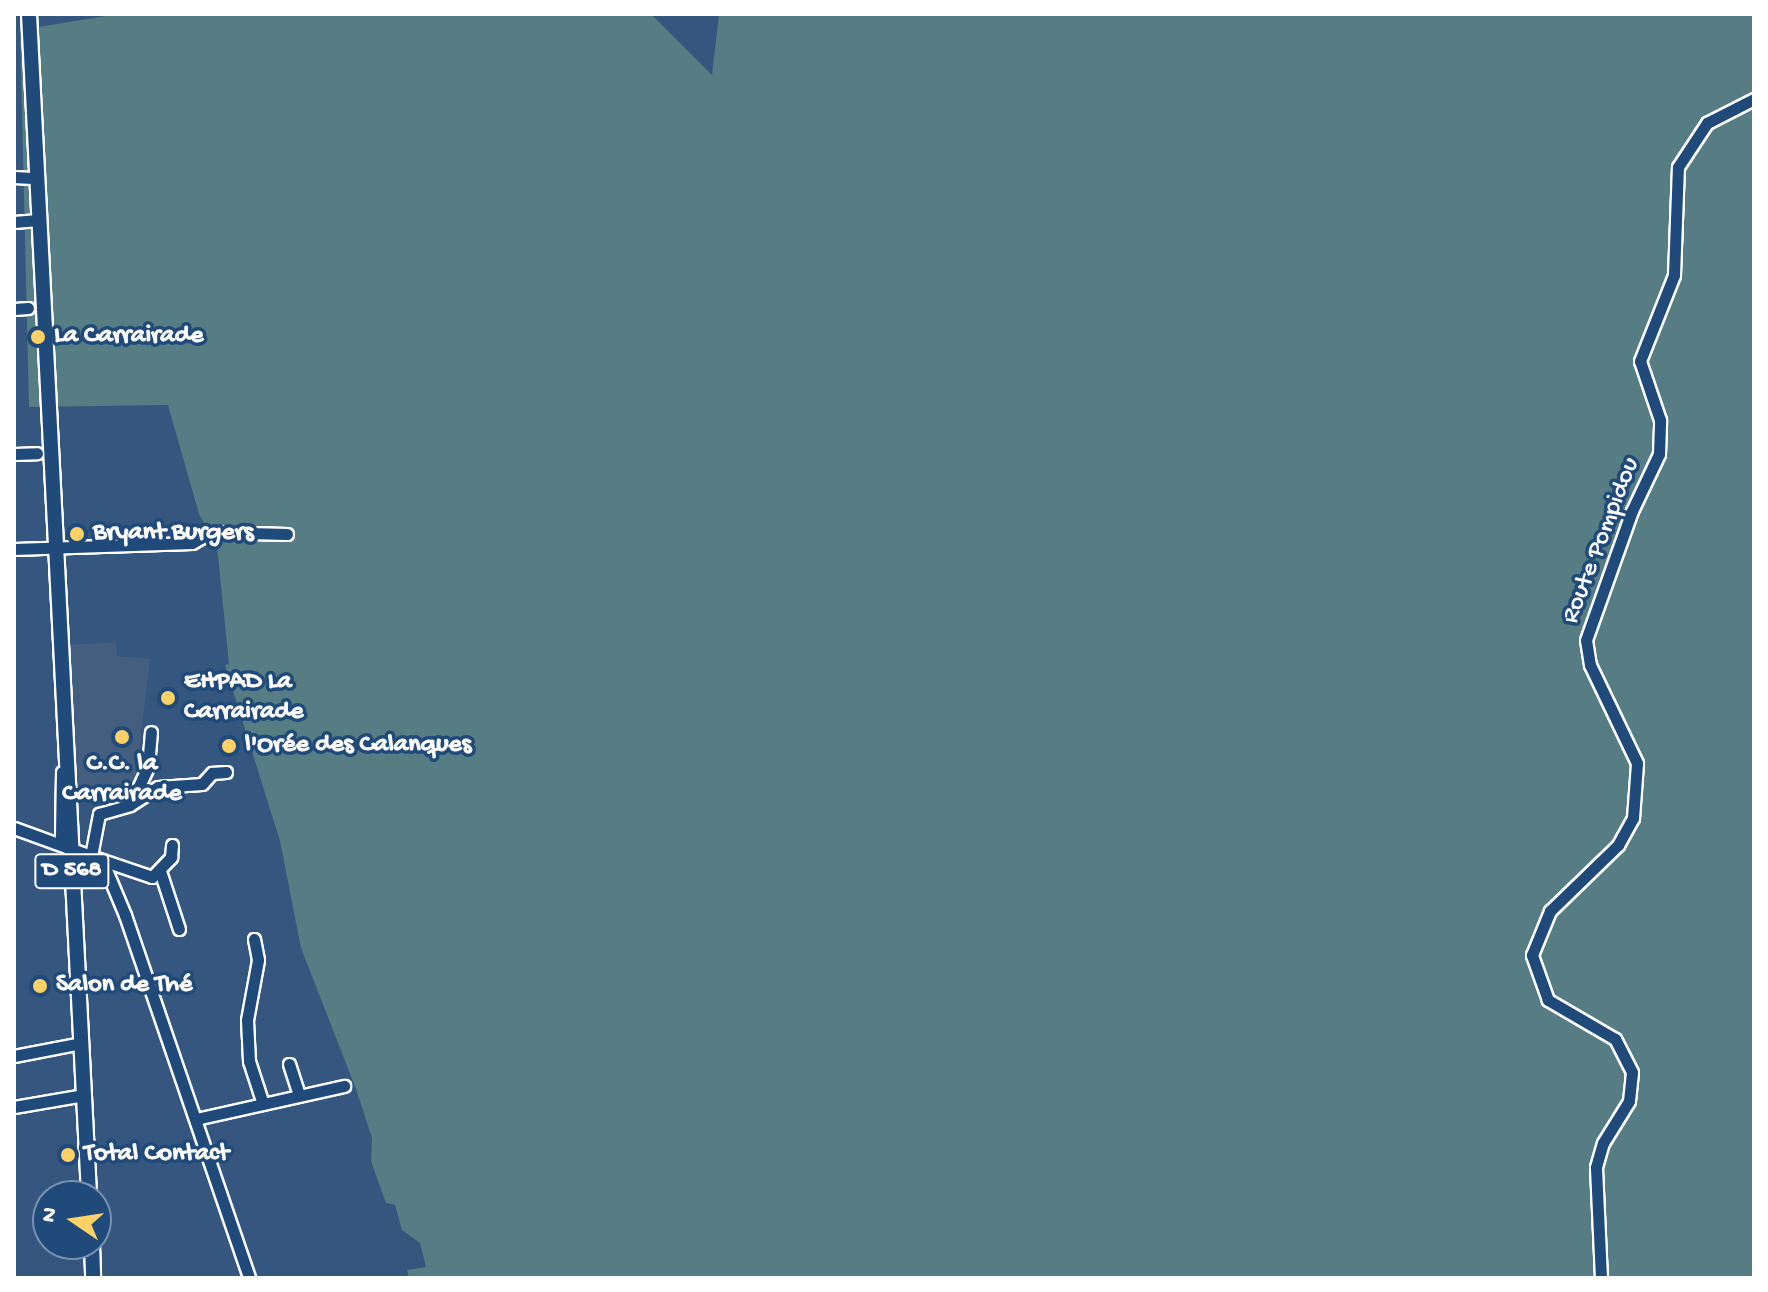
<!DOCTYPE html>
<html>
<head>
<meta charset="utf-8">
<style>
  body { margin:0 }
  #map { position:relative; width:1768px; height:1292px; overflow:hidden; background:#35567e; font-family:"Gochi Hand",sans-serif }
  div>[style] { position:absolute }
  .built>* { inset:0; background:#445e80 }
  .green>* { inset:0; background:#557d83 }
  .stream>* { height:2px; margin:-1px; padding:0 1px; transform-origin:1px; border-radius:1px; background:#437aa0 }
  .roads { filter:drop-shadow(2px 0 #fff) drop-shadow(-2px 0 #fff) drop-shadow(0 2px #fff) drop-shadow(0 -2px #fff) }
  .minor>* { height:11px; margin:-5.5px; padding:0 5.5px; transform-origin:5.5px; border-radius:5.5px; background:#1f4a7a }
  .major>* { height:14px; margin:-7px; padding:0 7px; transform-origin:7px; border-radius:7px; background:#1f4a7a }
  .dots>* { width:22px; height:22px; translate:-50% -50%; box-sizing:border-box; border:4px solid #1f4a7a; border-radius:50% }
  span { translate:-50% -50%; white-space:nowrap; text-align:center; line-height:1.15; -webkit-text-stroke:7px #1f4a7a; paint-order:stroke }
  .shield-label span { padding:2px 6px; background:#1f4a7a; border:2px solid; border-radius:6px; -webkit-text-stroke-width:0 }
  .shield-label { font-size:24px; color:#fff; font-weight:700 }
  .poi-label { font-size:26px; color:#fff; font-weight:700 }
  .left { translate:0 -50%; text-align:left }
  .street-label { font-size:26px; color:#fff }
  .frame { position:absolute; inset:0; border:16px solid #fff; pointer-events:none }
  .north { position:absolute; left:32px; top:1180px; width:80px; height:80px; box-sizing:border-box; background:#1f4a7a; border:2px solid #7992af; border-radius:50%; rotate:283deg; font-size:22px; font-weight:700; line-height:32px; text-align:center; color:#fff }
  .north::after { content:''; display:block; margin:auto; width:28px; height:36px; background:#ffd166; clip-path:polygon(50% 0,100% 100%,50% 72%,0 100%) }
</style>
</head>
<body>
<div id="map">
  <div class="built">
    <i style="clip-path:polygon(116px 642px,117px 656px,150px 659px,135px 786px,127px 802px,105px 811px,103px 786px,77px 786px,69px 645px)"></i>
  </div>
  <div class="green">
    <i style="clip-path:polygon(118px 14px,651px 14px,712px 75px,719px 14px,1754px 14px,1754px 1278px,409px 1278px,407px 1270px,426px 1267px,420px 1243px,402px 1230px,395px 1205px,386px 1203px,371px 1161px,372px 1138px,356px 1089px,301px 948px,280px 841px,225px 665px,229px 664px,217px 546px,199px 514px,168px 405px,29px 407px,20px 30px)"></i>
  </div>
  <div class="stream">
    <i style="left:37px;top:14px;width:138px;rotate:86.7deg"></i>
    <i style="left:47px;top:194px;width:14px;rotate:86deg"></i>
    <i style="left:49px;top:234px;width:16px;rotate:86deg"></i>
    <i style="left:50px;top:261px;width:30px;rotate:88deg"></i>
    <i style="left:51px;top:299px;width:55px;rotate:87.9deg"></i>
  </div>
  <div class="roads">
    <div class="minor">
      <i style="left:14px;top:177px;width:22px;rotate:3deg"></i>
      <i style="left:14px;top:222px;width:24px;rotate:-5deg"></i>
      <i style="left:14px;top:309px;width:14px;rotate:-4deg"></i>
      <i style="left:14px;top:454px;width:23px;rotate:-2deg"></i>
      <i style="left:14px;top:549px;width:178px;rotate:-1.9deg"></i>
      <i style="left:192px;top:543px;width:22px;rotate:-30deg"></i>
      <i style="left:211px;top:532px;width:76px;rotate:1.5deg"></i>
      <i style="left:62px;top:772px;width:66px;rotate:90.9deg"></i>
      <i style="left:61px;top:838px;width:13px;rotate:39deg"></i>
      <i style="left:132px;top:801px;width:38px;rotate:-65deg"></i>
      <i style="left:148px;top:766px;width:34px;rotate:-85deg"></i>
      <i style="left:14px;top:828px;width:94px;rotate:20deg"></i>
      <i style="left:102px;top:860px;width:60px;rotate:67.3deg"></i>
      <i style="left:125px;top:915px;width:384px;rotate:71.1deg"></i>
      <i style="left:91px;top:856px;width:43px;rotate:-79.2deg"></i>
      <i style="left:99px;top:814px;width:32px;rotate:-16deg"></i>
      <i style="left:130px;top:805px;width:33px;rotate:-33deg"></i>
      <i style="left:158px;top:787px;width:44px;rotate:-3.9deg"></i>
      <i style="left:202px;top:784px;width:15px;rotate:-48deg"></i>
      <i style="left:212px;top:773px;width:14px;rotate:-4deg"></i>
      <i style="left:102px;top:860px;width:53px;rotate:18.8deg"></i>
      <i style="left:152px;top:877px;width:28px;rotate:-46deg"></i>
      <i style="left:171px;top:857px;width:12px;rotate:-85deg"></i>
      <i style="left:160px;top:871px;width:61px;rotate:71.9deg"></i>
      <i style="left:254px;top:939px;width:21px;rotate:79deg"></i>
      <i style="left:258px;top:960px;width:61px;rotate:100.4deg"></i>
      <i style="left:247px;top:1020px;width:41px;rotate:87.2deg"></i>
      <i style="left:249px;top:1061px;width:45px;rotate:72deg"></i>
      <i style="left:14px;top:1056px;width:68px;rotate:-11deg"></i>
      <i style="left:289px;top:1064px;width:32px;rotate:72deg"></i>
      <i style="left:14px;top:1107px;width:71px;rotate:-9.7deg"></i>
      <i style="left:196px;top:1119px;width:152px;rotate:-12.6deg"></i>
      <i style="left:1601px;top:1278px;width:111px;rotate:-92.6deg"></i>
      <i style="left:1596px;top:1167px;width:25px;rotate:-74deg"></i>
      <i style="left:1603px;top:1143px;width:49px;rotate:-58.2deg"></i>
      <i style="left:1629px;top:1101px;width:29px;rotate:-84deg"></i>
      <i style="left:1632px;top:1072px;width:37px;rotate:-117deg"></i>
      <i style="left:1615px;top:1039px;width:78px;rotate:-149.8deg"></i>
      <i style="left:1548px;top:1000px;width:48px;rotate:-109.6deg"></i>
      <i style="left:1532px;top:955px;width:48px;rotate:-67.8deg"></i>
      <i style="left:1550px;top:911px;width:95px;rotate:-44.1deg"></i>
      <i style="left:1618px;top:845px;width:31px;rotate:-61deg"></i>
      <i style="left:1633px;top:818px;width:55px;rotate:-85.8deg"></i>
      <i style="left:1637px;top:763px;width:109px;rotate:-115.6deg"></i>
      <i style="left:1590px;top:665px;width:25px;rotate:-99deg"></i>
      <i style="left:1586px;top:640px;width:137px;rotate:-70.4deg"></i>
      <i style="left:1632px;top:511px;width:63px;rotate:-64.7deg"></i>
      <i style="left:1659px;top:454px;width:34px;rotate:-88deg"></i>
      <i style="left:1660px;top:420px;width:62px;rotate:-108.7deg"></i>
      <i style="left:1640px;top:361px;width:92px;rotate:-68.4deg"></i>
      <i style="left:1674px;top:275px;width:108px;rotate:-87.9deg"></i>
      <i style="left:1678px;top:167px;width:53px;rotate:-56.6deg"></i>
      <i style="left:1707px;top:123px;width:53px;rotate:-27.1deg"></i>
    </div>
    <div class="major">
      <i style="left:29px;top:14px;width:1184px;rotate:87.09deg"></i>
      <i style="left:92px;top:1244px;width:34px;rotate:88deg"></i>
    </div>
  </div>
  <div class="dots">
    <i style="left:38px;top:337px;background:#ffd166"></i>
    <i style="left:77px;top:534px;background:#ffd166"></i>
    <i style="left:168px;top:698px;background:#ffd166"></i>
    <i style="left:122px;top:737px;background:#ffd166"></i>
    <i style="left:229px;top:746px;background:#ffd166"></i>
    <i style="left:40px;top:986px;background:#ffd166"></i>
    <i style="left:68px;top:1155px;background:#ffd166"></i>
  </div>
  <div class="shield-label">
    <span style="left:72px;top:871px">D 568</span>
  </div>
  <div class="poi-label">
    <span class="left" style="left:54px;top:337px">La Carrairade</span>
    <span class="left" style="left:93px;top:534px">Bryant Burgers</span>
    <span class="left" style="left:184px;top:698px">EHPAD La<br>Carrairade</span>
    <span class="left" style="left:245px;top:746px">l'Orée des Calanques</span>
    <span style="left:122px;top:780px">C.C. la<br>Carrairade</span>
    <span class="left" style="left:56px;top:986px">Salon de Thé</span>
    <span class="left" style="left:84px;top:1155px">Total Contact</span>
  </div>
  <div class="street-label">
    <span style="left:1602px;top:541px;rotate:-69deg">Route Pompidou</span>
  </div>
  <div class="frame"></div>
  <div class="north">N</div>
</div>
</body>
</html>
